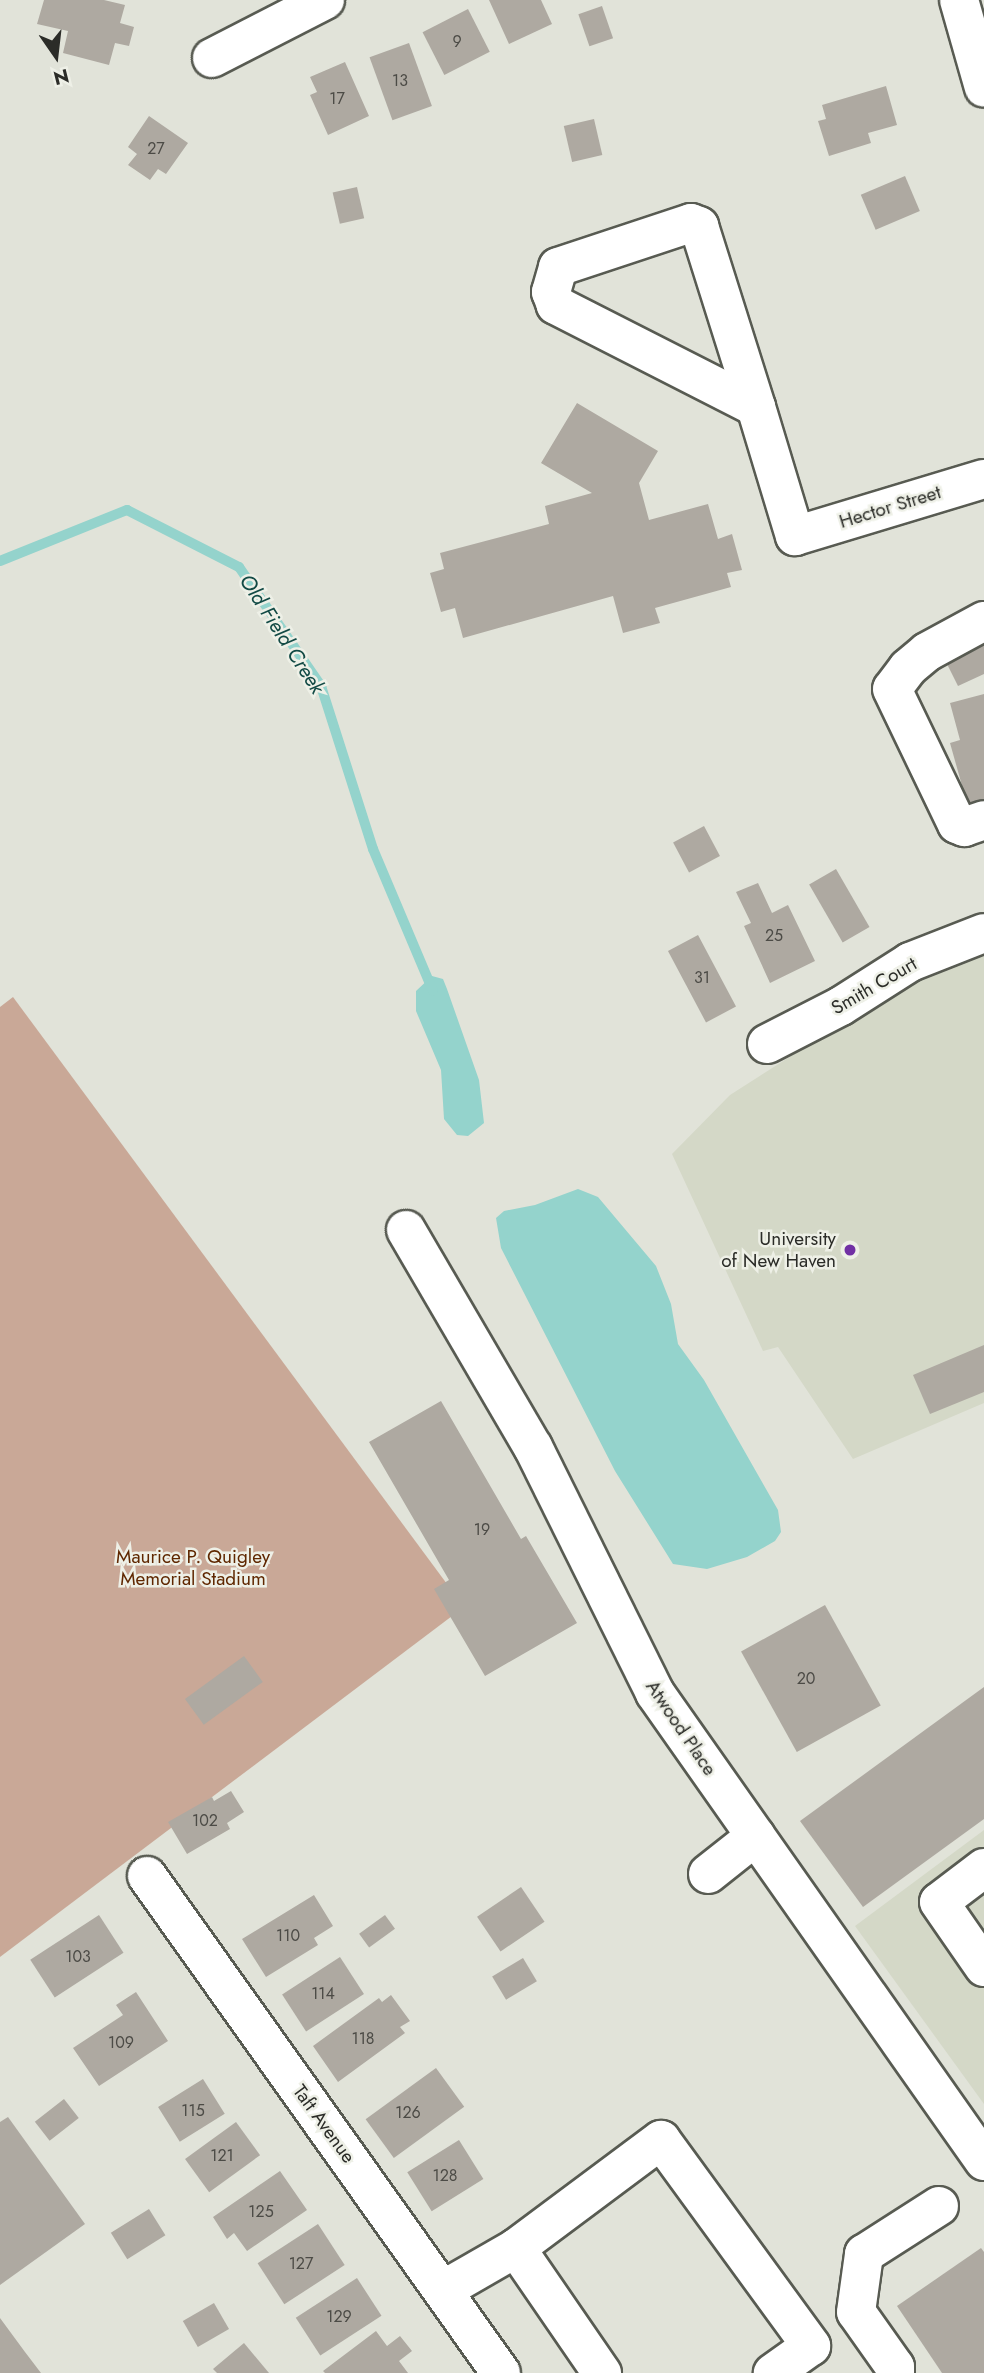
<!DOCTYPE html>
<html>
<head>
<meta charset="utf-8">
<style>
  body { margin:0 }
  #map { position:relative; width:984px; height:2373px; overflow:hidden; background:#e1e3d9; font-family:Jost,sans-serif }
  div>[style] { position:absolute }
  .built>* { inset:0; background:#d4d8c7 }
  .green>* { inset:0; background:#c9a897 }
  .water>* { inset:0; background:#94d3cc }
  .stream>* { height:10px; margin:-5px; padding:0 5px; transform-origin:5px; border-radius:5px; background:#94d3cc }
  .building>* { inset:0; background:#aea9a1; transform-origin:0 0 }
  .roads { filter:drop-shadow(2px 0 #585b52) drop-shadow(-2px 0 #585b52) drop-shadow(0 2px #585b52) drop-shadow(0 -2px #585b52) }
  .minor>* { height:38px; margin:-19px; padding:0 19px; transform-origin:19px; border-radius:19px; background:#fff }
  .major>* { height:38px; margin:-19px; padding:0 19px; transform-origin:19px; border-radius:19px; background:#fff }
  .dots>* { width:19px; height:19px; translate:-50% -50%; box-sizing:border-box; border:4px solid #eef0e7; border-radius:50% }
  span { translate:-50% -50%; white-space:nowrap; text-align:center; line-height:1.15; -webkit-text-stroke:5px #eef0e7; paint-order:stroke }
  .number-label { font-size:16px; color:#4c4b46 }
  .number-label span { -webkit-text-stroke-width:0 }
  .street-label { font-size:19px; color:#2b2c28 }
  .poi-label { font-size:19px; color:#2b2c28 }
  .right { translate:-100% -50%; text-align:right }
  .park-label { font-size:19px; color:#5f2700 }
  .water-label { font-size:21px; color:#124a45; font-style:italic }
  .north { position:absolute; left:21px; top:21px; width:70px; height:70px; -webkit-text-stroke:5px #eef0e7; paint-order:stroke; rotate:166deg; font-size:19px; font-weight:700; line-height:28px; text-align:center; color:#2b2c28 }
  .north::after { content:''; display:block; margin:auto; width:24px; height:32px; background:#2b2c28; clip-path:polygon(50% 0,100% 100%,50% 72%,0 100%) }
</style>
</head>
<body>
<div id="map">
  <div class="built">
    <i style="clip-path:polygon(984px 933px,984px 1403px,853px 1459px,778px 1347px,763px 1351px,672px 1154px,730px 1095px)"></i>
    <i style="clip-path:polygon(984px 1830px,984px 2104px,855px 1926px)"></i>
  </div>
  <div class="green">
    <i style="clip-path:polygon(13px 997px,464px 1607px,0 1957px,0 1007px)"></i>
  </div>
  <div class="water">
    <i style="clip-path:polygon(432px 976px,443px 979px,447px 989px,479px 1080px,484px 1123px,468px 1136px,457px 1135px,444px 1119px,441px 1070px,416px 1011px,416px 991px)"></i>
    <i style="clip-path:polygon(578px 1189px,598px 1197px,656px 1266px,671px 1304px,678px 1344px,704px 1380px,778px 1510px,781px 1532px,775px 1541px,747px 1557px,707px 1569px,673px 1564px,615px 1471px,501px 1248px,496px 1218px,504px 1211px,535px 1205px)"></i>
  </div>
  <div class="stream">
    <i style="left:0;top:561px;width:137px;rotate:-21.9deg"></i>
    <i style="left:127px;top:510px;width:126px;rotate:27deg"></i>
    <i style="left:239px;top:567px;width:145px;rotate:55.4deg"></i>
    <i style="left:321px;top:686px;width:171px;rotate:72.3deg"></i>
    <i style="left:373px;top:849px;width:154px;rotate:67.1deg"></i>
  </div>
  <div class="building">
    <i style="clip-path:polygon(44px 0,104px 0,125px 5px,120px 23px,134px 27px,129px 46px,115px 43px,109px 65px,63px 53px,68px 31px,37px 24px)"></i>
    <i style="clip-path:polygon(489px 0,541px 0,552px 24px,509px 44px)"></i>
    <i style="left:602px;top:6px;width:34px;height:25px;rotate:71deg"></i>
    <i style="left:468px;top:9px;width:48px;height:51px;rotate:63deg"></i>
    <i style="left:409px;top:43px;width:67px;height:42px;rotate:70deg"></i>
    <i style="clip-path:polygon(345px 62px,369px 116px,328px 135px,310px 95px,317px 92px,310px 77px)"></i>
    <i style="clip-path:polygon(886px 86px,897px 125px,868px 133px,871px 143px,829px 156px,818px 121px,826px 119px,822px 105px)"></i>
    <i style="clip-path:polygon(149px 116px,188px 143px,166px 174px,158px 169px,150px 180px,128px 165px,137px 154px,128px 147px)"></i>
    <i style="left:594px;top:119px;width:37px;height:31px;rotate:77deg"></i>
    <i style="left:905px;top:176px;width:38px;height:48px;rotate:67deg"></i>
    <i style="left:357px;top:187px;width:32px;height:25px;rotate:77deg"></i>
    <i style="clip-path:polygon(577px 403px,658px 451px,639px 483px,649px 520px,708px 504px,718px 539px,732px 534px,742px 570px,727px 573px,731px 587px,655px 608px,660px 623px,623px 633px,613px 596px,463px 638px,455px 608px,441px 612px,430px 573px,444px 569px,440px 553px,549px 524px,545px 506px,592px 493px,541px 463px)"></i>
    <i style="clip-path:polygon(984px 628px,984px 674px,958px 686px,940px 650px)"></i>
    <i style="clip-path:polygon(984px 694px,984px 810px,970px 814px,950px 743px,960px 740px,950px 703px)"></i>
    <i style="left:704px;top:826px;width:34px;height:35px;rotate:62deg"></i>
    <i style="left:836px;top:869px;width:67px;height:31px;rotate:60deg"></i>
    <i style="clip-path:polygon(758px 883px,772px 913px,788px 905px,815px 961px,770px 983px,744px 926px,751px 923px,736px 892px)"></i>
    <i style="left:698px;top:935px;width:81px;height:34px;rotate:62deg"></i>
    <i style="clip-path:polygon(984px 1345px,984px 1392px,930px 1414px,913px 1375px)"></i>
    <i style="clip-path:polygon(441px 1401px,521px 1539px,526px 1536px,577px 1623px,485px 1676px,434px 1589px,449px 1580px,369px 1442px)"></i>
    <i style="left:825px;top:1605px;width:115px;height:96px;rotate:61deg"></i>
    <i style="left:244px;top:1656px;width:32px;height:73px;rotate:54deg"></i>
    <i style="clip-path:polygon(984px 1687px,984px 1819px,863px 1907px,800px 1821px)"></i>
    <i style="clip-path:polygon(231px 1791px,244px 1812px,227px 1823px,230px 1829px,187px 1854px,168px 1822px,212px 1797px,214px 1801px)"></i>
    <i style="left:521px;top:1887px;width:42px;height:53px;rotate:56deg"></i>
    <i style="clip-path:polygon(314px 1895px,333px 1926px,314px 1938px,318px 1945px,266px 1977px,242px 1939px)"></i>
    <i style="left:99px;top:1915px;width:45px;height:82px;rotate:57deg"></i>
    <i style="left:385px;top:1915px;width:17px;height:32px;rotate:54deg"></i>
    <i style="left:340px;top:1957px;width:44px;height:69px;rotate:57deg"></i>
    <i style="left:523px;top:1958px;width:27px;height:36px;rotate:59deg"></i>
    <i style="clip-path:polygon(136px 1992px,168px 2041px,99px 2086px,73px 2048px,123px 2015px,116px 2005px)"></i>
    <i style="clip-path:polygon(391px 1995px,410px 2021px,400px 2027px,405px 2033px,338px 2082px,313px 2046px,379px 1998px,382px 2002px)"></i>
    <i style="left:436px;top:2068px;width:48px;height:87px;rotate:54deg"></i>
    <i style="left:203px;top:2079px;width:41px;height:53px;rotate:58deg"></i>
    <i style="left:64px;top:2099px;width:24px;height:37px;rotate:52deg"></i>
    <i style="clip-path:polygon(8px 2117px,85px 2224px,0 2285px,0 2122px)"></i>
    <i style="left:236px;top:2122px;width:41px;height:63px;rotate:54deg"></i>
    <i style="left:459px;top:2140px;width:46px;height:61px;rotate:58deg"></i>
    <i style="clip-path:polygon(280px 2171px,307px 2210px,247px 2251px,234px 2233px,227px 2239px,213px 2217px)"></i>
    <i style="left:149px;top:2209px;width:31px;height:45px;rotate:58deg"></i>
    <i style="left:318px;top:2224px;width:49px;height:72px;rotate:57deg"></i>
    <i style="clip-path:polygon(981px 2248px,984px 2252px,984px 2373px,942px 2373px,897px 2306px)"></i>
    <i style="left:357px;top:2278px;width:45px;height:73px;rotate:57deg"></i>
    <i style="left:214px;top:2303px;width:30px;height:36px;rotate:60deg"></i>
    <i style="clip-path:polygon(0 2318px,25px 2352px,41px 2373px,0 2373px)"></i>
    <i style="clip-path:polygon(376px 2331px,387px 2346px,400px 2336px,412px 2351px,399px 2361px,408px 2373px,325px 2373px,323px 2371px)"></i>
    <i style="clip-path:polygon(244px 2343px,269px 2373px,217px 2373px,213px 2369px)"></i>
  </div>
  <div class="roads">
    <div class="minor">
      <i style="left:212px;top:58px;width:127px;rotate:-27.2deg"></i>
      <i style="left:756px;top:407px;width:225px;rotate:-153deg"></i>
      <i style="left:556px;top:305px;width:14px;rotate:-111deg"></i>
      <i style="left:551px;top:292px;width:26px;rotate:-74deg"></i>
      <i style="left:558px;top:267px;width:140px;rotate:-18.3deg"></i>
      <i style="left:691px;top:223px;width:9px;rotate:21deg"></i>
      <i style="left:699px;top:226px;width:190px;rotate:72.5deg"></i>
      <i style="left:756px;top:407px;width:135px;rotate:73.2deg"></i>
      <i style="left:795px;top:536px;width:197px;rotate:-16.8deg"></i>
      <i style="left:984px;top:621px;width:65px;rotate:151.5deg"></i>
      <i style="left:927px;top:652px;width:25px;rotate:140deg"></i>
      <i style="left:908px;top:668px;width:26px;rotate:127deg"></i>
      <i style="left:892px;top:689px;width:150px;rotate:64.3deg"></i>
      <i style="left:957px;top:824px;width:8px;rotate:23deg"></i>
      <i style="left:964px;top:827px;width:21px;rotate:-19deg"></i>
      <i style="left:767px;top:1044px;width:83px;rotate:-27.2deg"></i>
      <i style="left:841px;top:1006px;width:82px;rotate:-32.5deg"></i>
      <i style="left:910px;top:962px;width:79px;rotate:-21.4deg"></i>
      <i style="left:406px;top:1230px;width:251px;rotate:59.7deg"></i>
      <i style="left:533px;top:1447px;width:275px;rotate:63.6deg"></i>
      <i style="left:655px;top:1693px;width:572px;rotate:54.89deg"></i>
      <i style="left:984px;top:1868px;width:56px;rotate:142.9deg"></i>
      <i style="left:939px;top:1902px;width:79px;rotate:55.3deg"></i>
      <i style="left:708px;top:1874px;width:61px;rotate:-38.4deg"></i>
      <i style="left:147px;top:1876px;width:610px;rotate:54.54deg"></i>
      <i style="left:516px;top:2248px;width:152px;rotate:55.5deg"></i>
      <i style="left:443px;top:2290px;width:84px;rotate:-29.9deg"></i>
      <i style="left:516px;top:2248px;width:181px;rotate:-36.7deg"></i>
      <i style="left:661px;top:2140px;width:255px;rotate:53.9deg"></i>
      <i style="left:811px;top:2346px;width:47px;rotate:144.6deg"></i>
      <i style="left:895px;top:2373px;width:6px;rotate:-90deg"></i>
      <i style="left:895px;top:2367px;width:67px;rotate:-125.3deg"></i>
      <i style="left:856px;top:2312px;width:59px;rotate:-82.1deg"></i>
      <i style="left:864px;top:2254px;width:89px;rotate:-32.6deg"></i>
    </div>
    <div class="major">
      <i style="left:959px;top:0;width:91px;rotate:74.1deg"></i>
    </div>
  </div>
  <div class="dots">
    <i style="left:850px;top:1250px;background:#7130a4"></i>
  </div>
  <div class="number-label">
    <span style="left:457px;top:42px">9</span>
    <span style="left:400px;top:81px">13</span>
    <span style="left:337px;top:99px">17</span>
    <span style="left:156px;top:149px">27</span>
    <span style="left:774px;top:936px">25</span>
    <span style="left:702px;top:978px">31</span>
    <span style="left:482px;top:1530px">19</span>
    <span style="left:806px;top:1679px">20</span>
    <span style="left:205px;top:1821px">102</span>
    <span style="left:288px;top:1936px">110</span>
    <span style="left:78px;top:1957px">103</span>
    <span style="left:323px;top:1994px">114</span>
    <span style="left:363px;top:2039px">118</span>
    <span style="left:121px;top:2043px">109</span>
    <span style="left:193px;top:2111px">115</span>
    <span style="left:408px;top:2113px">126</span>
    <span style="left:222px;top:2156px">121</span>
    <span style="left:445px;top:2176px">128</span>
    <span style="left:261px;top:2212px">125</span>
    <span style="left:301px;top:2264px">127</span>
    <span style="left:339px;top:2317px">129</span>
  </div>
  <div class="street-label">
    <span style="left:890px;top:507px;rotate:-17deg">Hector Street</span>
    <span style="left:874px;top:986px;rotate:-30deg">Smith Court</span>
    <span style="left:681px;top:1728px;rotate:56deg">Atwood Place</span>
    <span style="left:324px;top:2124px;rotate:54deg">Taft Avenue</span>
  </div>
  <div class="poi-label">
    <span class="right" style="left:836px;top:1250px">University<br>of New Haven</span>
  </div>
  <div class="park-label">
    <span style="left:193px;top:1568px">Maurice P. Quigley<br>Memorial Stadium</span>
  </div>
  <div class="water-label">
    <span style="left:282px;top:634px;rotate:57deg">Old Field Creek</span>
  </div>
  <div class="north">N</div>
</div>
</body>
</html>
